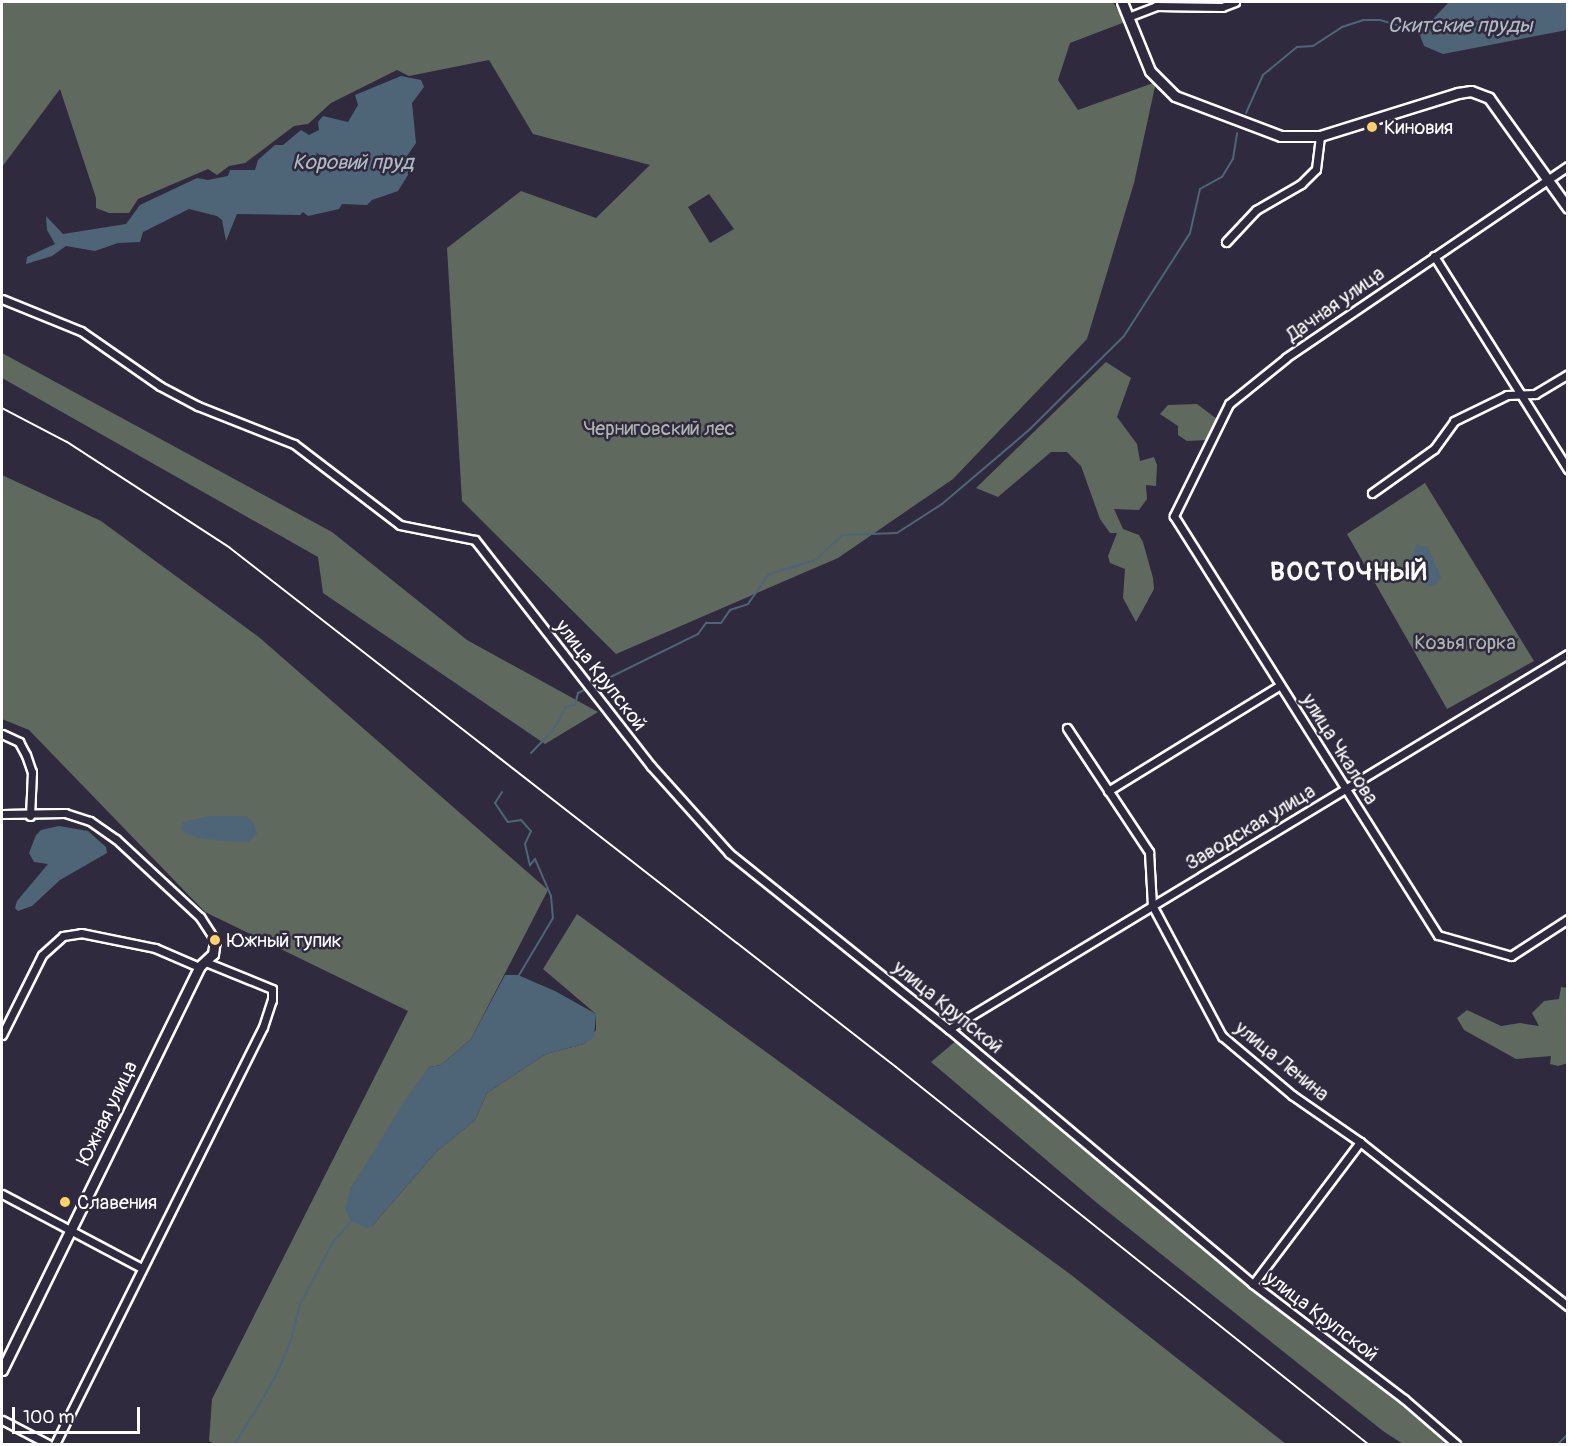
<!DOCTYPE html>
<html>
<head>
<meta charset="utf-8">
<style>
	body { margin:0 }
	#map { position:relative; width:1569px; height:1446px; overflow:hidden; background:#2f2a3d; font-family:Pangolin,sans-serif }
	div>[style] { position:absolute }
	.green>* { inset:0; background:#60695e }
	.water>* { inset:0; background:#4e6578 }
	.stream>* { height:2px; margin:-1px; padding:0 1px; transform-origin:1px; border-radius:1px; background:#4e6578 }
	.roads { filter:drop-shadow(2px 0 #fff) drop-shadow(-2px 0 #fff) drop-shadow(0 2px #fff) drop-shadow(0 -2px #fff) }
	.minor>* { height:7px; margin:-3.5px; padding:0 3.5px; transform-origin:3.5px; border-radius:3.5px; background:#2f2a3d }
	.tertiary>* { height:9px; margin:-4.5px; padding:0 4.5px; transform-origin:4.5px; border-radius:4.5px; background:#2f2a3d }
	.rail>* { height:2px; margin:-1px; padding:0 1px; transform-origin:1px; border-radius:1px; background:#fff }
	.dots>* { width:16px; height:16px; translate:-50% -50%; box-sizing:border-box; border:3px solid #2f2a3d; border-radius:50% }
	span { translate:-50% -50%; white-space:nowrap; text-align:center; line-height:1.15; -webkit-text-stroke:5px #2f2a3d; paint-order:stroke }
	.poi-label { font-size:20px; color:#fff }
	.left { translate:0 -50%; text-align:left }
	.street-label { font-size:20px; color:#fff }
	.park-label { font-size:20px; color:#b0b4ae }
	.water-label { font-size:21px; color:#afbac2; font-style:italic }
	.district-label { font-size:26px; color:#fff; font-weight:700; letter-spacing:1.5px }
	.frame { position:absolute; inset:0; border:3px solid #fff; pointer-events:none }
	.scale { position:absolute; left:12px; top:1407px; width:128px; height:27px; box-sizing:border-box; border:3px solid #fff; border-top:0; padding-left:8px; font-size:18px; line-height:21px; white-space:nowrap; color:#fff; -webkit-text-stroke:4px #2f2a3d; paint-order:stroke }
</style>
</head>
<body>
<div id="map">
	<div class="green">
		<div style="clip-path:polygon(evenodd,2px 2px,1113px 2px,1125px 22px,1070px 43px,1058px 80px,1078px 110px,1156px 82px,1134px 183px,1087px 339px,953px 479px,838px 558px,616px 654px,462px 501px,447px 248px,521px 191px,596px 218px,650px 165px,533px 134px,489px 60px,409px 76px,397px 70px,331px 103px,308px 124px,294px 126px,245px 163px,229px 166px,217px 175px,208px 169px,138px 199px,129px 213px,109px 213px,96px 208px,96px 198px,60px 89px,2px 167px,2px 2px,709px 194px,734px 229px,710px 243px,688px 207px,709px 194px)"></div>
		<div style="clip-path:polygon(2px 353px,332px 532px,467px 640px,598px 712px,545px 744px,323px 593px,318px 557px,2px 378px)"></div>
		<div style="clip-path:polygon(1106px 362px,1131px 378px,1117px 417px,1137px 444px,1140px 461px,1154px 457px,1157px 465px,1156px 486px,1146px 485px,1147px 499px,1139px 510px,1114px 509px,1123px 529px,1139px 535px,1143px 542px,1153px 578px,1154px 589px,1136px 622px,1123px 598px,1125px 569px,1110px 563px,1108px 556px,1117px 533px,1110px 533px,1100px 519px,1081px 466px,1067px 452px,1051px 452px,998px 497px,976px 488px)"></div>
		<div style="clip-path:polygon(1197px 404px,1217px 419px,1207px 440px,1187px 441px,1178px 435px,1178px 426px,1160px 414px,1168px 405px)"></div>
		<div style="clip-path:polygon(2px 475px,101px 521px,260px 638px,548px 890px,471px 1039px,441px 1065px,429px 1067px,350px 1190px,372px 1226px,437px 1151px,475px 1120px,487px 1093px,546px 1054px,584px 1044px,596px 1030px,596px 1014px,543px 969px,577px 914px,1070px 1274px,1286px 1444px,214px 1444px,209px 1441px,212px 1399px,408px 1011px,205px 912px,29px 730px,2px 719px)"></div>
		<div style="clip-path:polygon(1425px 483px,1534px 661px,1447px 709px,1347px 534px)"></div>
		<div style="clip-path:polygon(1561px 987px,1567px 988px,1568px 1063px,1558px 1066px,1550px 1064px,1551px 1056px,1516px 1059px,1464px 1030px,1457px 1018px,1467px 1010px,1501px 1026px,1520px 1023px,1539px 1026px,1532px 1013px,1544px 1001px,1559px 999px)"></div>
		<div style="clip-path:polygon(957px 1040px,1398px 1401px,1446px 1444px,1403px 1444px,1383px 1431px,1097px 1203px,931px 1062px)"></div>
	</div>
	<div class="water">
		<div style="clip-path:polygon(1449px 2px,1567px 2px,1567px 30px,1443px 54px,1424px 46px,1415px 22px,1431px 21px)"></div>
		<div style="clip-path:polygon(401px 76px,421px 80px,424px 87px,412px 103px,416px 143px,407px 156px,408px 175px,398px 191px,372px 200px,367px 205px,342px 204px,339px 209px,308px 216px,303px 212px,300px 215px,237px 214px,226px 241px,222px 220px,217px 216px,189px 209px,143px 232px,140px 242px,118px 243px,95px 251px,66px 246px,52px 256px,26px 264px,27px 257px,55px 244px,47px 230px,46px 216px,63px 234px,126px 224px,140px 205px,197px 178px,208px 180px,228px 176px,230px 170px,255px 170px,258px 160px,275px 145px,283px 145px,301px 130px,309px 135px,319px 130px,318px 122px,323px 116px,348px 122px,358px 105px,355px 95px)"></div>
		<div style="clip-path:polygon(1417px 543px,1421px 547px,1427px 545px,1441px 577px,1435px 586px,1427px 585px,1411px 558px)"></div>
		<div style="clip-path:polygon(209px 816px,246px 816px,254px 823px,257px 834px,248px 842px,234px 842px,197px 838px,181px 830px,183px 822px)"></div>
		<div style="clip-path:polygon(59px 826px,88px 831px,106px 847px,107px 853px,60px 880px,32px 906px,18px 911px,15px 908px,17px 901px,48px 864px,34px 862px,29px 853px,36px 835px,41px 830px)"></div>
		<div style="clip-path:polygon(505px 975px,518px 975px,555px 991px,596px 1014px,594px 1037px,584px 1044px,546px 1054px,487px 1093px,475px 1120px,437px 1151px,372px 1226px,367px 1228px,351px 1221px,345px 1209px,350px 1190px,404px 1101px,429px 1067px,441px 1065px,471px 1039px)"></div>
	</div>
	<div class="stream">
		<div style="left:1246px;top:113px;width:42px;rotate:-65.9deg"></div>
		<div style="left:1263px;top:75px;width:44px;rotate:-39.5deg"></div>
		<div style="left:1297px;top:47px;width:16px;rotate:-4deg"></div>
		<div style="left:1313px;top:46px;width:35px;rotate:-33deg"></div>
		<div style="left:1342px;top:27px;width:22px;rotate:-18deg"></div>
		<div style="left:1363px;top:20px;width:17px"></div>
		<div style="left:1380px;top:20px;width:42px;rotate:16.7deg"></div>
		<div style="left:531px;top:753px;width:33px;rotate:-46deg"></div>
		<div style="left:554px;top:729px;width:26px;rotate:-61deg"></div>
		<div style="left:567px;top:706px;width:8px;rotate:-7deg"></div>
		<div style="left:575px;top:705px;width:12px;rotate:-76deg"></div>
		<div style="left:578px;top:693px;width:134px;rotate:-26.2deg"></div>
		<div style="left:698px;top:634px;width:14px;rotate:-54deg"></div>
		<div style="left:706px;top:623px;width:15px"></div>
		<div style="left:721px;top:623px;width:16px;rotate:-55deg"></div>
		<div style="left:730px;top:610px;width:19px;rotate:-18deg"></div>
		<div style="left:748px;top:604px;width:37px;rotate:-55deg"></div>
		<div style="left:769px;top:574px;width:49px;rotate:-16.6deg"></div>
		<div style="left:816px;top:560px;width:36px;rotate:-44deg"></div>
		<div style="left:842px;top:535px;width:55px;rotate:-2.1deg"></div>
		<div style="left:897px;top:533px;width:54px;rotate:-32.8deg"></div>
		<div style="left:942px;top:504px;width:114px;rotate:-40.4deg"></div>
		<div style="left:1029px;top:430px;width:134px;rotate:-44.7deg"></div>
		<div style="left:1124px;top:336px;width:122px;rotate:-57.3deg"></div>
		<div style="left:1190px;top:233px;width:45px;rotate:-77.2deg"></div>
		<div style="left:1200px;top:189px;width:25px;rotate:-29deg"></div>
		<div style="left:1222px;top:177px;width:21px;rotate:-59deg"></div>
		<div style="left:1233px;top:159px;width:26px;rotate:-81deg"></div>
		<div style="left:502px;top:792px;width:13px;rotate:122deg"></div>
		<div style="left:495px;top:803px;width:23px;rotate:56deg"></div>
		<div style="left:508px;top:822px;width:13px;rotate:-9deg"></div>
		<div style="left:521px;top:820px;width:15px;rotate:48deg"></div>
		<div style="left:531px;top:831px;width:14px;rotate:115deg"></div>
		<div style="left:525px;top:844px;width:22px;rotate:77deg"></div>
		<div style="left:530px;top:865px;width:8px;rotate:-50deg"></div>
		<div style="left:535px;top:859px;width:40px;rotate:66.6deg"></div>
		<div style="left:551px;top:896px;width:22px;rotate:85deg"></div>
		<div style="left:553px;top:918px;width:69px;rotate:120.7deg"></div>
		<div style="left:235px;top:1444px;width:77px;rotate:-58.8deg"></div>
		<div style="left:275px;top:1378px;width:41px;rotate:-67.2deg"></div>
		<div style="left:291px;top:1340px;width:37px;rotate:-76deg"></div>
		<div style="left:300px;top:1304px;width:70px;rotate:-62deg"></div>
		<div style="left:333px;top:1242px;width:29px;rotate:-49deg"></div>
		<div style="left:1558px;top:1444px;width:14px;rotate:-45deg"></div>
	</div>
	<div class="roads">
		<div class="minor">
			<div style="left:1128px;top:17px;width:30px;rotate:-21deg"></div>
			<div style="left:1156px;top:6px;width:66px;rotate:0.9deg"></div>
			<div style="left:1222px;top:7px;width:14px;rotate:-21deg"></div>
			<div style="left:1568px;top:166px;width:341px;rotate:145.8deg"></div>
			<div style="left:1286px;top:358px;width:73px;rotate:141.1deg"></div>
			<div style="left:1229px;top:404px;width:125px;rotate:116.2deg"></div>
			<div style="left:1174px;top:516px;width:495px;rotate:57.8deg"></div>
			<div style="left:1438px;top:935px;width:76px;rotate:16deg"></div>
			<div style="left:1511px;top:956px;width:68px;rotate:-33deg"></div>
			<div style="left:1226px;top:242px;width:44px;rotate:-46.8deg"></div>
			<div style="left:1256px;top:210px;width:52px;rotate:-30deg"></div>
			<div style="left:1301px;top:184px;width:21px;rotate:-45deg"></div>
			<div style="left:1316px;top:169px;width:33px;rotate:-83deg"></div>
			<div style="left:1434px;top:256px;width:252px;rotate:57.9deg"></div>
			<div style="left:2px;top:299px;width:85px;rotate:22.1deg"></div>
			<div style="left:81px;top:331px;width:96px;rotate:34.8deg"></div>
			<div style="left:160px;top:386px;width:43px;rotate:27.8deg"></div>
			<div style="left:198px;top:406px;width:103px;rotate:21.6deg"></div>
			<div style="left:294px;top:444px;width:133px;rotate:37.4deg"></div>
			<div style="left:400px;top:525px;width:76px;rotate:11.3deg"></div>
			<div style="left:475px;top:540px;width:286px;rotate:52.1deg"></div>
			<div style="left:651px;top:766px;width:117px;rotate:48.1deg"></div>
			<div style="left:729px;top:853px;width:282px;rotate:38.7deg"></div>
			<div style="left:949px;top:1029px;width:397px;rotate:40deg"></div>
			<div style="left:1253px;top:1284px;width:190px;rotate:37.3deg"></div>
			<div style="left:1404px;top:1399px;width:69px;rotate:40.9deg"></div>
			<div style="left:1372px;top:493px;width:76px;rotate:-35.4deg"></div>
			<div style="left:1434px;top:449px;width:34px;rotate:-54deg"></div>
			<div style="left:1454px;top:421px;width:59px;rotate:-26.1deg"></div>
			<div style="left:1507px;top:395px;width:28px;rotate:-2deg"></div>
			<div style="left:1535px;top:394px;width:39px;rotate:-31deg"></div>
			<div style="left:1067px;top:728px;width:149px;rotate:56.5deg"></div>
			<div style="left:1149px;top:852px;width:53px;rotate:86.8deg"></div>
			<div style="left:1152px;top:905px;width:149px;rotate:61.9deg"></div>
			<div style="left:1222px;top:1036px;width:92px;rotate:40.1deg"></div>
			<div style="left:1292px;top:1095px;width:83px;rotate:34.7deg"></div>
			<div style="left:1360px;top:1142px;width:265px;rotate:38.3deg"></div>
			<div style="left:2px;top:734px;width:19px;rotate:25deg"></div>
			<div style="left:19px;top:742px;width:15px;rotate:62deg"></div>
			<div style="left:26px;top:755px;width:18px;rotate:71deg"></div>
			<div style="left:32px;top:772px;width:44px;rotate:92.6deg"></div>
			<div style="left:1108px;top:791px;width:202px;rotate:-31.6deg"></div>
			<div style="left:2px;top:814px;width:63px;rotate:-0.9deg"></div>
			<div style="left:65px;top:813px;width:26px;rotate:18deg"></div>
			<div style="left:90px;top:821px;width:32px;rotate:35deg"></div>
			<div style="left:116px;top:839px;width:115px;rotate:42.9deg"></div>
			<div style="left:200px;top:917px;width:27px;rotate:57deg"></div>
			<div style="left:949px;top:1029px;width:724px;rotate:-31.21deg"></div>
			<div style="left:2px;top:1035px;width:89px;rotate:-63.4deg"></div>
			<div style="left:42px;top:955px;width:28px;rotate:-42deg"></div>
			<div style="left:63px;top:936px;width:18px;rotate:-9deg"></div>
			<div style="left:81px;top:933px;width:76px;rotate:11.5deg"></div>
			<div style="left:155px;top:948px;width:48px;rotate:23.4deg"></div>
			<div style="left:2px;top:1194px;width:158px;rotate:27.9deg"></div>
			<div style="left:1253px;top:1284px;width:178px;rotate:-53deg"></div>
			<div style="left:2px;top:1420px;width:52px;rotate:27.6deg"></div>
			<div style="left:55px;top:1444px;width:466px;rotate:-63.5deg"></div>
			<div style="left:263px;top:1027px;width:28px;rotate:-72deg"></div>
			<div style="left:272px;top:1000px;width:11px;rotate:-90deg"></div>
			<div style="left:272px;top:989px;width:71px;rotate:-157.8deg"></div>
		</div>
		<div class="tertiary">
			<div style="left:1122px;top:2px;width:74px;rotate:67.9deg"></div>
			<div style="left:1150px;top:71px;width:35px;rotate:45deg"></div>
			<div style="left:1175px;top:96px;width:113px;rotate:20.7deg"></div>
			<div style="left:1281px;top:136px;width:39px"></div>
			<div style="left:1320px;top:136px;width:145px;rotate:-17.3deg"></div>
			<div style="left:1458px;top:93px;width:13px;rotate:-9deg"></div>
			<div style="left:1471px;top:91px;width:19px;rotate:21deg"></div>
			<div style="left:1489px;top:98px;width:135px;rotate:54.3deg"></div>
			<div style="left:2px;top:1370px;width:449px;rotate:-63.9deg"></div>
			<div style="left:199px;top:967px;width:19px;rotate:-43deg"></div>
			<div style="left:213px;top:954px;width:14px;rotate:-82deg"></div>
		</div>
	</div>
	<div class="rail">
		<div style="left:2px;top:408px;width:73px;rotate:27.6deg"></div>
		<div style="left:67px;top:442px;width:194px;rotate:33deg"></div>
		<div style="left:230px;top:548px;width:844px;rotate:37.93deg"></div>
		<div style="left:896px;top:1067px;width:604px;rotate:38.62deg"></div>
	</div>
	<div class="dots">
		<div style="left:1372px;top:127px;background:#ffd166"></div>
		<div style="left:215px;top:940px;background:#ffd166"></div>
		<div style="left:65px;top:1202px;background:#ffd166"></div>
	</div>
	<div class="poi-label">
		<span class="left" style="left:1384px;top:127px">Киновия</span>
		<span class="left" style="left:227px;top:940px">Южный тупик</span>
		<span class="left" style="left:77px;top:1202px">Славения</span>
	</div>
	<div class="street-label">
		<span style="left:1335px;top:304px;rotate:-35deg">Дачная улица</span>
		<span style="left:601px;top:675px;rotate:52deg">улица Крупской</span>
		<span style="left:1340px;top:749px;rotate:58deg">улица Чкалова</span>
		<span style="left:1250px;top:827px;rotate:-31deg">Заводская улица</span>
		<span style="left:948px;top:1007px;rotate:39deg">улица Крупской</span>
		<span style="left:1282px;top:1061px;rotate:39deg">улица Ленина</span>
		<span style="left:107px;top:1113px;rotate:-64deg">Южная улица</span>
		<span style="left:1322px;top:1316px;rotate:37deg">улица Крупской</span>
	</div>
	<div class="park-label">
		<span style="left:659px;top:428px">Черниговский лес</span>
		<span style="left:1465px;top:642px">Козья горка</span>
	</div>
	<div class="water-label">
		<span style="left:1460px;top:26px">Скитские пруды</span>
		<span style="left:353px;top:163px">Коровий пруд</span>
	</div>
	<div class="district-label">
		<span style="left:1349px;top:573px">ВОСТОЧНЫЙ</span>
	</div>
	<div class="frame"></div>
	<div class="scale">100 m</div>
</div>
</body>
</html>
